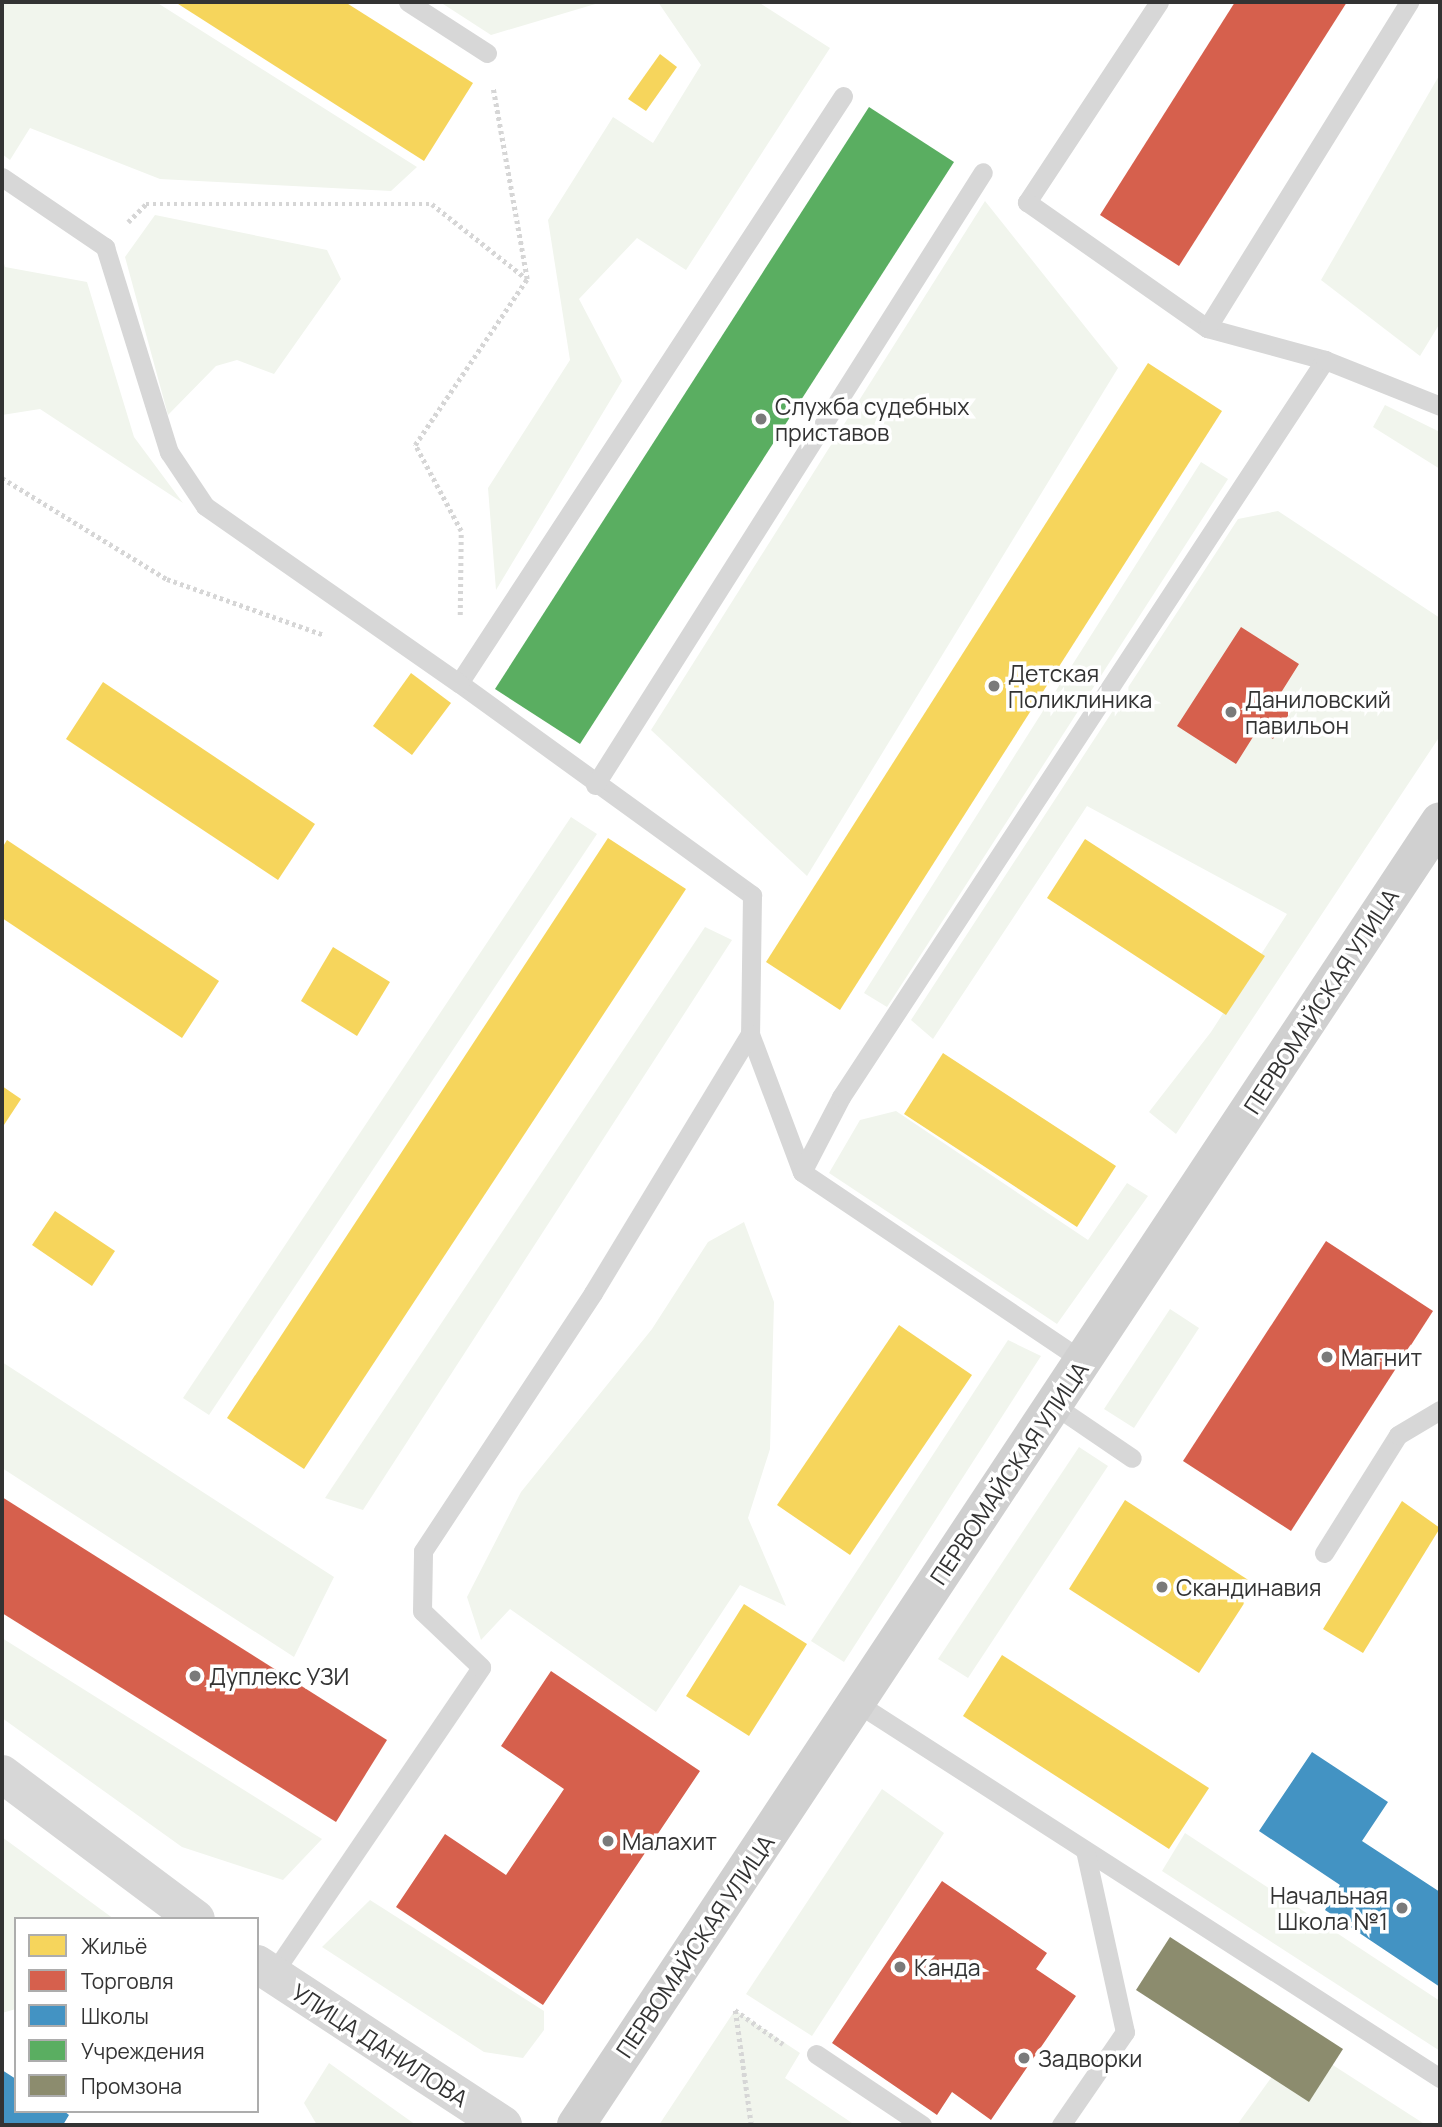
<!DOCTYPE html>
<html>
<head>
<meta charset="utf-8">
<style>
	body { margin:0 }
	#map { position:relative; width:1442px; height:2127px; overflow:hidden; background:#fff; font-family:Manrope,sans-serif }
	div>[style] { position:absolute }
	.green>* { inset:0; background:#f1f5ed }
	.homes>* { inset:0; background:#f6d55c }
	.shops>* { inset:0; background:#d6604d }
	.schools>* { inset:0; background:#4393c3 }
	.public>* { inset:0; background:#5aae61 }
	.industry>* { inset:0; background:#8c8c6e }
	.path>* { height:4.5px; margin-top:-2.25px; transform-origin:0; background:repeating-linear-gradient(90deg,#d6d6d6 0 3.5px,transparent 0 7px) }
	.lane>* { height:19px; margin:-9.5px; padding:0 9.5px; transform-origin:9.5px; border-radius:9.5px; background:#d7d7d7 }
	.street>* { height:38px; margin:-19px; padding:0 19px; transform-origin:19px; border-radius:19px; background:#d7d7d7 }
	.secondary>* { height:38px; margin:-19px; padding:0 19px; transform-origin:19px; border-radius:19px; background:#d0d0d0 }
	.dots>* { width:19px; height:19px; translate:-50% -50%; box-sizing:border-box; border:4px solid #fff; border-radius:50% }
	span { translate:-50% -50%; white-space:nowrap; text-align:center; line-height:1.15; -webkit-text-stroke:7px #fff; paint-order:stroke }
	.poi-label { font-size:23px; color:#333 }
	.left { translate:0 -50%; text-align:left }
	.right { translate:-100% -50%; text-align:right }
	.street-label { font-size:23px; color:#333 }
	.frame { position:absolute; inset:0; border:4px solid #333; pointer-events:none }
	.legend { position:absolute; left:14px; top:1917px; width:245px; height:196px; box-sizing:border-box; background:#fff; border:2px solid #adadad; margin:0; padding:9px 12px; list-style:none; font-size:21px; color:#333 }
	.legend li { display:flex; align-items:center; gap:14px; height:35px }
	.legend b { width:35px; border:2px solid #adadad }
</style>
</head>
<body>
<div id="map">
	<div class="green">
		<div style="clip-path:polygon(2px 2px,156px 2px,417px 167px,391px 191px,160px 179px,30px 128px,10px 160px,2px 154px)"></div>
		<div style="clip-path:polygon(440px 2px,602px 2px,491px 35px)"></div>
		<div style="clip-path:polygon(658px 2px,758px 2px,830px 48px,686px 270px,637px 238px,579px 299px,622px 381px,496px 590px,488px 488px,570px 360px,548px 220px,613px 117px,653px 143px,701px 65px)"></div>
		<div style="clip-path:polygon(1440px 74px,1440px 323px,1420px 356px,1321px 280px)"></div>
		<div style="clip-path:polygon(985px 201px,1118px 368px,807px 876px,651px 730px)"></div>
		<div style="clip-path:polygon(155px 215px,327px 250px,341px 279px,274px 374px,237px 360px,216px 366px,168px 415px,125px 257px)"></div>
		<div style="clip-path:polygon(2px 256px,5px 267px,87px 282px,134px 437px,183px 503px,40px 409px,2px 415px)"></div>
		<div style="clip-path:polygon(1385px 405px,1440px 432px,1440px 469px,1373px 427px)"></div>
		<div style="clip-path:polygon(1201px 462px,1228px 479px,887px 1007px,864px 993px)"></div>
		<div style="clip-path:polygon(1278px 511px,1440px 618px,1440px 736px,1176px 1134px,1149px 1112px,1211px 1032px,1287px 914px,1087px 806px,933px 1039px,911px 1020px,1238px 519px)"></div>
		<div style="clip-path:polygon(571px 817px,597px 834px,209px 1415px,183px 1398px)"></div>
		<div style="clip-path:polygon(705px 927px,732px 940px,363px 1510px,325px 1498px)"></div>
		<div style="clip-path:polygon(896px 1111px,1088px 1240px,1127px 1183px,1148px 1196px,1057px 1324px,829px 1173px,860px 1120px)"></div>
		<div style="clip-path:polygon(744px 1222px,774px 1302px,770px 1449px,748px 1518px,786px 1606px,740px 1585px,656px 1712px,510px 1609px,481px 1640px,467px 1597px,521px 1492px,652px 1329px,708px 1242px)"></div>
		<div style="clip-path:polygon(1170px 1309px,1199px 1328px,1134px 1428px,1104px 1409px)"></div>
		<div style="clip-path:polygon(1008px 1340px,1041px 1356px,844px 1662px,811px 1641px)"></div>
		<div style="clip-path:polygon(2px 1362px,334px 1577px,294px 1657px,2px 1468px)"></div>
		<div style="clip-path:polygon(1079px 1447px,1108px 1466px,968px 1678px,938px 1659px)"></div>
		<div style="clip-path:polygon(2px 1638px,322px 1839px,283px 1880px,182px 1847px,2px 1718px)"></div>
		<div style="clip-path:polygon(882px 1789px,944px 1833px,812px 2036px,746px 1994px)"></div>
		<div style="clip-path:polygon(1185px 1833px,1440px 2001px,1440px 2051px,1162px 1871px)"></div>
		<div style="clip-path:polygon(2px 1837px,114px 1919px,16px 1919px,16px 2009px,2px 2013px)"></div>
		<div style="clip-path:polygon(370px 1900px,544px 2011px,544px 2030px,523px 2058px,484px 2052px,322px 1947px)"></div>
		<div style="clip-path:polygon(735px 2010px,800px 2053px,785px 2078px,855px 2125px,659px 2125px)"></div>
		<div style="clip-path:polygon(1297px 2042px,1426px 2125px,1237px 2125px)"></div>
		<div style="clip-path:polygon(329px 2063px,416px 2125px,317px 2125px,304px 2103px)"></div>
	</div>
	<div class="homes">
		<div style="clip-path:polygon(175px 2px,345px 2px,473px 83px,424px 161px)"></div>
		<div style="clip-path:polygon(660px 54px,677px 67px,646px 111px,628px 99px)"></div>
		<div style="clip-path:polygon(1148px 363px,1222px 411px,840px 1010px,766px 962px)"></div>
		<div style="clip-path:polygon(411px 673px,451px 703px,412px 755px,373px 726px)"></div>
		<div style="clip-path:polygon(103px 682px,315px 824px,278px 880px,66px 739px)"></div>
		<div style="clip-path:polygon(608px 838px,686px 889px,304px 1469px,227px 1418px)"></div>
		<div style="clip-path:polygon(1085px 839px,1265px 956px,1226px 1015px,1047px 898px)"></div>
		<div style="clip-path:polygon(7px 840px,219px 981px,182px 1038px,2px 918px,2px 848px)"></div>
		<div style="clip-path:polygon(333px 947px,390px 982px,357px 1036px,301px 1001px)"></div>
		<div style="clip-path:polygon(943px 1053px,1116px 1166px,1077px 1227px,904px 1114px)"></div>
		<div style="clip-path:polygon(2px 1086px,21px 1099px,2px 1128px)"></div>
		<div style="clip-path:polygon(55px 1211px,115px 1251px,92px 1286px,32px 1245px)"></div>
		<div style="clip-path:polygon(899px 1325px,972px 1375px,850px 1555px,777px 1505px)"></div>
		<div style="clip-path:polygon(1125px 1500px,1256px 1585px,1199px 1673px,1069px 1589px)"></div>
		<div style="clip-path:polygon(1402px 1501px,1440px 1528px,1363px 1653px,1323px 1629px)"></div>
		<div style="clip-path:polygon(744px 1604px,807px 1644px,749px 1736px,686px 1696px)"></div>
		<div style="clip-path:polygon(1002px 1655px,1209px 1788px,1169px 1849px,963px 1716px)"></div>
	</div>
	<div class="shops">
		<div style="clip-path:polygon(1235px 2px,1347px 2px,1179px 266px,1100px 215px)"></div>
		<div style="clip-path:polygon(1241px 627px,1299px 664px,1277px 699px,1293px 708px,1273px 739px,1258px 729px,1236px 764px,1177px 726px)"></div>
		<div style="clip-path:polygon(1326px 1241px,1433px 1311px,1291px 1531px,1183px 1461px)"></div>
		<div style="clip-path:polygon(2px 1497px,387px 1740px,336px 1822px,2px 1613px)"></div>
		<div style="clip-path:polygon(551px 1671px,700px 1771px,543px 2005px,396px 1907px,445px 1834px,506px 1875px,564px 1789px,501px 1746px)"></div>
		<div style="clip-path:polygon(942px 1881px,1047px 1953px,1036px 1969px,1076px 1996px,991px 2120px,952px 2092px,937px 2115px,832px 2043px)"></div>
	</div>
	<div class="schools">
		<div style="clip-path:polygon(1312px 1752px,1388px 1802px,1362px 1841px,1440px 1892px,1440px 1987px,1325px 1910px,1340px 1885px,1259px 1831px)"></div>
		<div style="clip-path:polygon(2px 2070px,16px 2079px,16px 2111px,64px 2111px,69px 2115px,63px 2125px,2px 2125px)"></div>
	</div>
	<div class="public">
		<div style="clip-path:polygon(869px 107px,954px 162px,580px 744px,495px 689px)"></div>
	</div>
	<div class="industry">
		<div style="clip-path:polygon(1170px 1937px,1343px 2049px,1309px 2102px,1136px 1990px)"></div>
	</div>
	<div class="path">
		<div style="left:128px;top:222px;width:25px;rotate:-45deg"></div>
		<div style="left:146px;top:204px;width:286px"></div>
		<div style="left:432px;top:204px;width:121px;rotate:38.3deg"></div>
		<div style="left:2px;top:478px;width:193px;rotate:31.5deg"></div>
		<div style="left:167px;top:579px;width:167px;rotate:19.6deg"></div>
		<div style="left:460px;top:615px;width:84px;rotate:-89.3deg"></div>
		<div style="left:461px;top:531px;width:98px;rotate:-118.1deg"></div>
		<div style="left:415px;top:445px;width:200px;rotate:-56deg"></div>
		<div style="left:527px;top:279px;width:194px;rotate:-100.1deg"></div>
		<div style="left:751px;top:2125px;width:116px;rotate:-97.9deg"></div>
		<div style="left:735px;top:2010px;width:59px;rotate:35.3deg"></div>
	</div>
	<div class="lane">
		<div style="left:408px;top:2px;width:94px;rotate:32.8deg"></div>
		<div style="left:1159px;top:2px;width:240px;rotate:123.4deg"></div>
		<div style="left:1027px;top:202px;width:220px;rotate:35deg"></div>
		<div style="left:843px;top:96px;width:701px;rotate:123.19deg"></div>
		<div style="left:459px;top:683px;width:362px;rotate:35.9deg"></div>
		<div style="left:752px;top:895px;width:139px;rotate:90.8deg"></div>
		<div style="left:750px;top:1034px;width:147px;rotate:69.4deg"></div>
		<div style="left:802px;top:1172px;width:339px;rotate:33.9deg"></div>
		<div style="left:2px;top:177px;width:125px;rotate:34.2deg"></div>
		<div style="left:105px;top:247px;width:215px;rotate:72.7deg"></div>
		<div style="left:169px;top:452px;width:65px;rotate:56.3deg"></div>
		<div style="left:205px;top:506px;width:310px;rotate:34.9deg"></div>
		<div style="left:1325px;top:360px;width:122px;rotate:-164.8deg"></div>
		<div style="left:1207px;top:328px;width:384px;rotate:-58.2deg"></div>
		<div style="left:595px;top:785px;width:725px;rotate:-57.67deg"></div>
		<div style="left:802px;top:1172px;width:85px;rotate:-62.5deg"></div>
		<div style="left:841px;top:1097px;width:882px;rotate:-56.71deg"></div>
		<div style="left:1325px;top:360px;width:124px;rotate:21.8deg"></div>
		<div style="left:1054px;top:1405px;width:94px;rotate:34.2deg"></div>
		<div style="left:1324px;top:1553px;width:139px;rotate:-57.9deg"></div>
		<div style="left:1398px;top:1435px;width:49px;rotate:-30.8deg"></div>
		<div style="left:857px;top:1703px;width:693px;rotate:32.75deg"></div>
		<div style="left:272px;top:1975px;width:372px;rotate:-55.8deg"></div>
		<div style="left:481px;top:1667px;width:81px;rotate:-136.5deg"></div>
		<div style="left:422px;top:1611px;width:60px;rotate:-89deg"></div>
		<div style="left:423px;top:1551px;width:309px;rotate:-56.6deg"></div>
		<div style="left:593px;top:1293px;width:303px;rotate:-58.8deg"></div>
		<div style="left:816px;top:2054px;width:128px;rotate:33.8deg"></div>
		<div style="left:1061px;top:2125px;width:113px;rotate:-55.5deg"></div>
		<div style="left:1125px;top:2032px;width:186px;rotate:-102.4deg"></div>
	</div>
	<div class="street">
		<div style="left:2px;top:1774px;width:242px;rotate:36.8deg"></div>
		<div style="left:257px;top:1964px;width:294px;rotate:33.2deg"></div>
	</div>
	<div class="secondary">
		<div style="left:576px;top:2125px;width:1564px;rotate:-56.47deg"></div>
	</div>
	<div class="dots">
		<div style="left:761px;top:419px;background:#7a7a7a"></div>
		<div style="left:994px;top:686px;background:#7a7a7a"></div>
		<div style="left:1231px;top:712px;background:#7a7a7a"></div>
		<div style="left:1327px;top:1357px;background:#7a7a7a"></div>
		<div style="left:1162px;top:1587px;background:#7a7a7a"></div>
		<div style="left:195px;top:1676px;background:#7a7a7a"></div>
		<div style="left:608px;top:1841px;background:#7a7a7a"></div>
		<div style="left:1402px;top:1908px;background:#7a7a7a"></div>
		<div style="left:900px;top:1967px;background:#7a7a7a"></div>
		<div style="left:1024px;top:2058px;background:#7a7a7a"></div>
	</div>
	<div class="poi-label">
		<span class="left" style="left:775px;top:419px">Служба судебных<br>приставов</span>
		<span class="left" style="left:1008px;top:686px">Детская<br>Поликлиника</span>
		<span class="left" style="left:1245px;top:712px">Даниловский<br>павильон</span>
		<span class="left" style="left:1341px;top:1357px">Магнит</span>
		<span class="left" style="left:1176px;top:1587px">Скандинавия</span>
		<span class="left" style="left:209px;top:1676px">Дуплекс УЗИ</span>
		<span class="left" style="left:622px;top:1841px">Малахит</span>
		<span class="right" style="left:1388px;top:1908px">Начальная<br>Школа №1</span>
		<span class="left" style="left:914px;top:1967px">Канда</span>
		<span class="left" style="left:1038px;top:2058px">Задворки</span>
	</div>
	<div class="street-label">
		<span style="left:1321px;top:1001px;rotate:-57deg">ПЕРВОМАЙСКАЯ УЛИЦА</span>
		<span style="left:1009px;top:1473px;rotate:-56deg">ПЕРВОМАЙСКАЯ УЛИЦА</span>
		<span style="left:695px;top:1946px;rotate:-56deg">ПЕРВОМАЙСКАЯ УЛИЦА</span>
		<span style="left:380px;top:2045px;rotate:33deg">УЛИЦА ДАНИЛОВА</span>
	</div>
	<div class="frame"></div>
	<ul class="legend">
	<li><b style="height:19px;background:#f6d55c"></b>Жильё</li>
	<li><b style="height:19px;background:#d6604d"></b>Торговля</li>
	<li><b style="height:19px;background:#4393c3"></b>Школы</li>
	<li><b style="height:19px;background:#5aae61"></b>Учреждения</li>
	<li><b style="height:19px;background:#8c8c6e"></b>Промзона</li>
	</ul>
</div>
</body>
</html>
